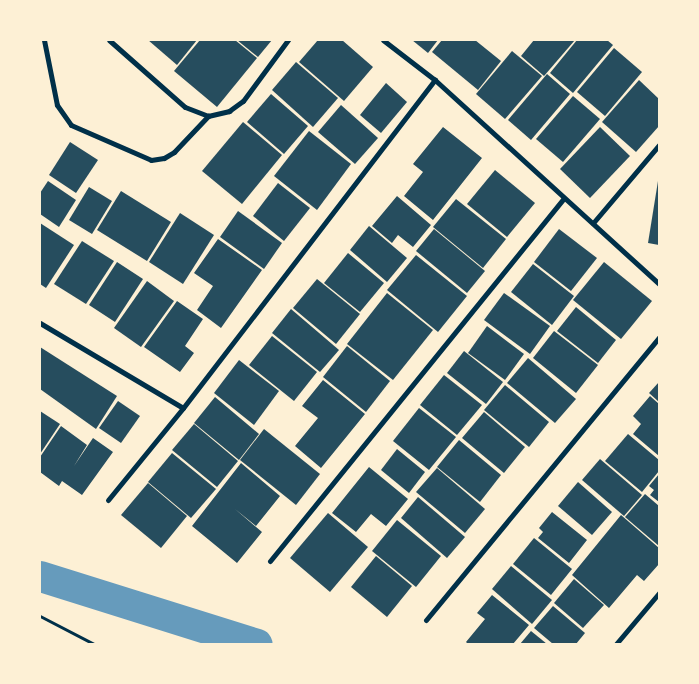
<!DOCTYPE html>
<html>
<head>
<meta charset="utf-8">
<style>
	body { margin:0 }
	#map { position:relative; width:699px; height:684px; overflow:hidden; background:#fdf0d5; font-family:"Work Sans",sans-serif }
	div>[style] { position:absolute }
	.canal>* { height:31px; margin:-15.5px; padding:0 15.5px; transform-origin:15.5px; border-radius:15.5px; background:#669bbc }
	.building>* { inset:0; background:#264d5e }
	.path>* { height:3px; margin:-1.5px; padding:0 1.5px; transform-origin:1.5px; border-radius:1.5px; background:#003049 }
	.minor>* { height:5px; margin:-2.5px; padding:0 2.5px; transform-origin:2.5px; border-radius:2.5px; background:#003049 }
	span { translate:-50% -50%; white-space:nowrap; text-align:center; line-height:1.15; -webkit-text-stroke:4.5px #fdf0d5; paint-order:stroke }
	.frame { position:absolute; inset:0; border:41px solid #fdf0d5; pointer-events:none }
</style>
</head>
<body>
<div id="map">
	<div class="canal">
		<div style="left:40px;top:576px;width:227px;rotate:17.4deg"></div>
	</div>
	<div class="building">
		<div style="clip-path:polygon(148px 40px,197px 40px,177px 65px)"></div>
		<div style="clip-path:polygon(200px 40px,235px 40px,257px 58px,217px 107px,174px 71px)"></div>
		<div style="clip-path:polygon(237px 40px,272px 40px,258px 57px)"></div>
		<div style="clip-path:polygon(318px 40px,342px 40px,373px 67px,344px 101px,299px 62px)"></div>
		<div style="clip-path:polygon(412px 40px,438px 40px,428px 53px)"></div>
		<div style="clip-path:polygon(442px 40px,475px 40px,501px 61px,478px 90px,432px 52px)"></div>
		<div style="clip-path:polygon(534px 40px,575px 40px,544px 76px,521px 56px)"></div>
		<div style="clip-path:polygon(577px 40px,607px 40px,613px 45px,573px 93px,550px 73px)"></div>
		<div style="clip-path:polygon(614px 48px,642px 72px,605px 116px,577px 92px)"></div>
		<div style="clip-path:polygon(512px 51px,542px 76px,505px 119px,476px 94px)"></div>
		<div style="clip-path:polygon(296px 62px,338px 98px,313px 127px,272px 90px)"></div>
		<div style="clip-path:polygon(547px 74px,570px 94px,531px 140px,508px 120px)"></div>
		<div style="clip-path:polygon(639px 80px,659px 99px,659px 126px,636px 152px,602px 122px)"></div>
		<div style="clip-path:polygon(386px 83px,407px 102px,381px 133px,360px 115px)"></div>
		<div style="clip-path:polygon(271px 94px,308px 126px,284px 154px,247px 122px)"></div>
		<div style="clip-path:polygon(573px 96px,600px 119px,563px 162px,536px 139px)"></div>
		<div style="clip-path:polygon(341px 105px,378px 138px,355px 164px,318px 132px)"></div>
		<div style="clip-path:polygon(243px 122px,282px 155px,242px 204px,202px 171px)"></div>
		<div style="clip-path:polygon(443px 127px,482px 158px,433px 220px,404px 196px,423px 172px,413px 164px)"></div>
		<div style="clip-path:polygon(600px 127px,630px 156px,590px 198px,560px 169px)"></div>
		<div style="clip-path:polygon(309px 131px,351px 164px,317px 210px,274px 176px)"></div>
		<div style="clip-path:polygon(70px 142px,98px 160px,76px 193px,49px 175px)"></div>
		<div style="clip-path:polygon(495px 170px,535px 203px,507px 237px,467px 204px)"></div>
		<div style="clip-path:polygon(48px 181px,76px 200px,59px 227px,40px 214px,40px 193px)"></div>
		<div style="clip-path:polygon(658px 181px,659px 181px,659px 245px,648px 243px)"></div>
		<div style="clip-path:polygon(278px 183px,310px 208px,284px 241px,253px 216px)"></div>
		<div style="clip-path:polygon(89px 187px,112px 201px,92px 234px,69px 220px)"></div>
		<div style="clip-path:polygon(121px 191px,171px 222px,147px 261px,97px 230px)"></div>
		<div style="clip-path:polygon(397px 196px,431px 225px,413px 247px,398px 235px,392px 243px,372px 226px)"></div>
		<div style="clip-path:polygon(456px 199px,506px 239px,483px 268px,433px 227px)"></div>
		<div style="clip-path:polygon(238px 211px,282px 243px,264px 269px,220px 237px)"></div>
		<div style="clip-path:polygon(180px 213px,214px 235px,183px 284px,149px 262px)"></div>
		<div style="clip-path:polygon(40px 223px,74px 245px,46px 288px,40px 284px)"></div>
		<div style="clip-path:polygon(369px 226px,407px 258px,387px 282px,350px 250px)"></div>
		<div style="clip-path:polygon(434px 229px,485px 271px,467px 293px,416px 251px)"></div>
		<div style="clip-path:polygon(559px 229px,597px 258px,571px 291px,534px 262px)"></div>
		<div style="clip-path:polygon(218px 239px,262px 270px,221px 328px,197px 310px,213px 286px,194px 273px)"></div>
		<div style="clip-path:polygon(82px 241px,114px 261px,86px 304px,54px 284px)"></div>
		<div style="clip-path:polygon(348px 253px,384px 283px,360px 312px,324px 283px)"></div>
		<div style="clip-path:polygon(416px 255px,467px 296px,438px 332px,387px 290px)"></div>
		<div style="clip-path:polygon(117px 262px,143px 279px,115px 322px,89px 305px)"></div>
		<div style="clip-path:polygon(604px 262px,652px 301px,621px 339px,573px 300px)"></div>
		<div style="clip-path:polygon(533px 264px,574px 296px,552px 325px,511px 292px)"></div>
		<div style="clip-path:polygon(317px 279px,360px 314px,336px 344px,293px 308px)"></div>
		<div style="clip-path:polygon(147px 281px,174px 301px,141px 347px,114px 328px)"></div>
		<div style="clip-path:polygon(387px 293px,433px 330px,393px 380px,347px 344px)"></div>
		<div style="clip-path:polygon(504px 293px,550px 326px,530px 354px,484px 320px)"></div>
		<div style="clip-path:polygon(177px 301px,203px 319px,185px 346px,194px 353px,180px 372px,144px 347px)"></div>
		<div style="clip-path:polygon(576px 307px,616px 340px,598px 363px,557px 331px)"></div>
		<div style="clip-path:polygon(291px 309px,339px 350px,320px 372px,272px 333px)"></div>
		<div style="clip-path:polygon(487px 326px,524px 354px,505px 380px,468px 353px)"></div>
		<div style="clip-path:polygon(554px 331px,598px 365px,576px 393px,533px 358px)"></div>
		<div style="clip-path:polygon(272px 336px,317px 372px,294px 401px,249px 365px)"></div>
		<div style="clip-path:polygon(347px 346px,390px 381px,366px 412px,323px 377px)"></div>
		<div style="clip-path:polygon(40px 347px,117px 396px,96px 429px,40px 389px)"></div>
		<div style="clip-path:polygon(464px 351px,503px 382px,486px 404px,447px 373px)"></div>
		<div style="clip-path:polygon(528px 358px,576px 399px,555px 423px,507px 383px)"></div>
		<div style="clip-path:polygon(239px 360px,279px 391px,254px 425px,214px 393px)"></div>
		<div style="clip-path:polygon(444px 375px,482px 405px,457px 435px,420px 405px)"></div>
		<div style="clip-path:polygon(323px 380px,365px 414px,321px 468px,295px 446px,318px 418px,302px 406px)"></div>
		<div style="clip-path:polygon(659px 382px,659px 402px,649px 393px)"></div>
		<div style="clip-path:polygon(505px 385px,549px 422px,529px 447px,484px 410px)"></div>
		<div style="clip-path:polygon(650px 396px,659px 404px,659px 456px,633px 434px,641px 424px,633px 416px)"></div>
		<div style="clip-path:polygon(215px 397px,259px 434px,239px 460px,194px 423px)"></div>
		<div style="clip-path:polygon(118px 401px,140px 416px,121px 443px,99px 428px)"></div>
		<div style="clip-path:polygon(419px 408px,456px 437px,429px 470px,393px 441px)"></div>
		<div style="clip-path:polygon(40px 411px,60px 424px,40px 454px)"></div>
		<div style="clip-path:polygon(484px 412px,525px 447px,504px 473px,462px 438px)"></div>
		<div style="clip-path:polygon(194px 424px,238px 461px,217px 487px,172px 450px)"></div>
		<div style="clip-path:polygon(61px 426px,87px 445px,74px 466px,93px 438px,113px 452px,82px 495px,62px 481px,59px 486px,40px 472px,40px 457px)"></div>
		<div style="clip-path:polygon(264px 429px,320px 474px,296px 505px,240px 460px)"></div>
		<div style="clip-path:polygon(628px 434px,659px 460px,659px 471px,642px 492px,605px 461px)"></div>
		<div style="clip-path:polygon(459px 440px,501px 475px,480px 502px,437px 467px)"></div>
		<div style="clip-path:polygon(397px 449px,425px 472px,409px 493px,381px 470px)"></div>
		<div style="clip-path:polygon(172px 453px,216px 489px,191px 518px,148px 482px)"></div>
		<div style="clip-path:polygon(600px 459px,642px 495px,624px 516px,582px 480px)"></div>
		<div style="clip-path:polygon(241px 463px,280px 496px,256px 526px,235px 509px,262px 532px,237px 563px,192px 526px)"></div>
		<div style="clip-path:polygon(369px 467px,408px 499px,386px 526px,371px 514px,356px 532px,332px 513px)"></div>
		<div style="clip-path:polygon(437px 468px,485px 509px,465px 533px,416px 492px)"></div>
		<div style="clip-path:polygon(659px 474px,659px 502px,650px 495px,654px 490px,649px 486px)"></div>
		<div style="clip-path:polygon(578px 482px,612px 512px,592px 535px,558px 506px)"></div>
		<div style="clip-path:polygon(148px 483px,187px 516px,161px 548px,121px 515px)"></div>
		<div style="clip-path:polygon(645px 494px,659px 506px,659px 546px,625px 517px)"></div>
		<div style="clip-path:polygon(418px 497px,465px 537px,447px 558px,401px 518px)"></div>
		<div style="clip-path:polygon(552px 512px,587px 540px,569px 563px,538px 538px,543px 532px,539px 528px)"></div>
		<div style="clip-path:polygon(328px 513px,368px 547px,330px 592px,290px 558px)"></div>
		<div style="clip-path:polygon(621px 515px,659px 548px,659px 564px,644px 581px,637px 575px,609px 608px,572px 575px)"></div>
		<div style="clip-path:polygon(397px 520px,441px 556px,416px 587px,372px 551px)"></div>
		<div style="clip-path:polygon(534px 538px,572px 569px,551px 595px,513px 564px)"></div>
		<div style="clip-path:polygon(376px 556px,412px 586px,387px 617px,351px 587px)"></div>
		<div style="clip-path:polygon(511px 566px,552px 600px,532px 624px,492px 589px)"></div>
		<div style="clip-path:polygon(574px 579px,604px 605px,583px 628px,554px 603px)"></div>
		<div style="clip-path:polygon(492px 595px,529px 625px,513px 644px,468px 644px,466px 642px,485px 619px,477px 613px)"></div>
		<div style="clip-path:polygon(553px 606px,585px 633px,576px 644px,553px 644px,534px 628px)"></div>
		<div style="clip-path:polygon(531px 631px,547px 644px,520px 644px)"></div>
	</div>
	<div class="path">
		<div style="left:40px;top:616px;width:61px;rotate:27.4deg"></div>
	</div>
	<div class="minor">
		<div style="left:44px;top:40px;width:66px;rotate:78.7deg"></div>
		<div style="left:57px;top:105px;width:24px;rotate:55deg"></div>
		<div style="left:71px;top:125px;width:87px;rotate:23.6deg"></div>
		<div style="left:151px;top:160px;width:13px;rotate:-9deg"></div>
		<div style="left:164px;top:158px;width:12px;rotate:-31deg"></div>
		<div style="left:174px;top:152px;width:50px;rotate:-46.6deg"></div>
		<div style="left:109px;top:40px;width:101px;rotate:41.4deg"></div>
		<div style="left:185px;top:107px;width:25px;rotate:21deg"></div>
		<div style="left:208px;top:116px;width:22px;rotate:-13deg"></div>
		<div style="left:229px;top:111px;width:17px;rotate:-36deg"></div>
		<div style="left:243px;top:101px;width:76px;rotate:-53.6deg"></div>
		<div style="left:383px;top:40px;width:66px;rotate:37.6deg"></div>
		<div style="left:435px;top:80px;width:303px;rotate:42.3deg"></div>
		<div style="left:593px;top:223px;width:102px;rotate:-49.8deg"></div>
		<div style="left:40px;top:323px;width:166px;rotate:30.7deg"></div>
		<div style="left:108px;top:500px;width:119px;rotate:-50.8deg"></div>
		<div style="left:183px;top:408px;width:414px;rotate:-52.5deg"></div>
		<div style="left:270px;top:561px;width:467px;rotate:-51deg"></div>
		<div style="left:426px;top:620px;width:367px;rotate:-50.5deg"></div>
		<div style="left:616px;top:644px;width:67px;rotate:-49.9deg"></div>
	</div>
	<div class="frame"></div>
</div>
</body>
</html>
